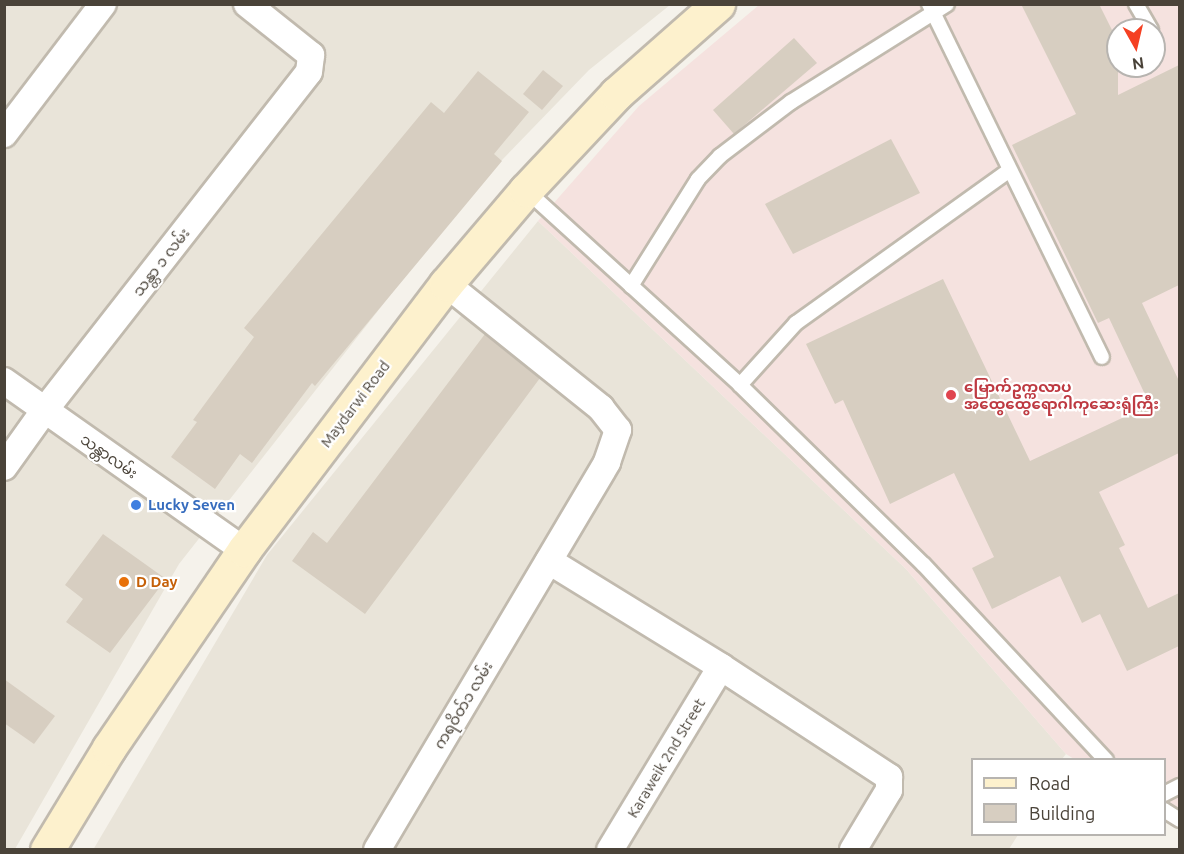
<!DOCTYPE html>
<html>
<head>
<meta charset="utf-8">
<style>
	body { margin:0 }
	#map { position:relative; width:1184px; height:854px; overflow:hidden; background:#f5f2eb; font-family:Ubuntu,"Noto Sans Myanmar",sans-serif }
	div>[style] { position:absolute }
	.residential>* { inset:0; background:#e9e4d9 }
	.medical>* { inset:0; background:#f5e2df }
	.building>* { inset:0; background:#d7cec1 }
	.roads { filter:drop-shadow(2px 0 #c1baae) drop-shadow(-2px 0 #c1baae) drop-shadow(0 2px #c1baae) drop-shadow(0 -2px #c1baae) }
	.lane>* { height:14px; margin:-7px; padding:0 7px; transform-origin:7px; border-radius:7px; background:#fff }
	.street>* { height:26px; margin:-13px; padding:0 13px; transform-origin:13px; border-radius:13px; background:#fff }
	.secondary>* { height:33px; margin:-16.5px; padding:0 16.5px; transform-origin:16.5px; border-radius:16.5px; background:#fdf1cd }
	.dots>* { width:16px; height:16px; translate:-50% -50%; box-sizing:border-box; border:3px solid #fff; border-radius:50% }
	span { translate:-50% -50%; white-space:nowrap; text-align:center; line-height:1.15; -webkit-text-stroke:4.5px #fff; paint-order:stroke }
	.street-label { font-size:15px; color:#4a4339 }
	.health-label { font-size:15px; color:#be3a42; font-weight:700 }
	.left { translate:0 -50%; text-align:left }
	.shop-label { font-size:15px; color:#366cbe; font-weight:700 }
	.food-label { font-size:15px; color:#c56008; font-weight:700 }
	.frame { position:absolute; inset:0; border:6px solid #4a4339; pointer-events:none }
	.legend { position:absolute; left:971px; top:758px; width:195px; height:78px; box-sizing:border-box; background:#fff; border:2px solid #b7b4b0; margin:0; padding:8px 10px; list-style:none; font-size:18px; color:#4a4339 }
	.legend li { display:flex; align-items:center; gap:12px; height:30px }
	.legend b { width:30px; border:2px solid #b7b4b0 }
	.north { position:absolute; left:1106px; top:18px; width:60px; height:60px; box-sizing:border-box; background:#fff; border:2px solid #b7b4b0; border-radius:50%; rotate:172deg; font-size:16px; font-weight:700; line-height:24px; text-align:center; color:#4a4339 }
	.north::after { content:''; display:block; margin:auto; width:21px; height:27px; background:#f54022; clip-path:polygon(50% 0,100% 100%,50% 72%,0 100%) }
</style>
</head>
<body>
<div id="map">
	<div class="residential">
		<div style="clip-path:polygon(5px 5px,670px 5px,589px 70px,473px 190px,179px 564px,15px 849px,5px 850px)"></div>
		<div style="clip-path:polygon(538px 221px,906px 569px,1066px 754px,1062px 759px,972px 760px,972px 834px,1018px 835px,1009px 849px,93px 850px,267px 555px)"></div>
	</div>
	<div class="medical">
		<div style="clip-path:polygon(evenodd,759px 5px,1179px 5px,1179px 828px,1165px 818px,1164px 760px,1074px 759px,1066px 754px,906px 569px,538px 221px,639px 106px,759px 5px,1118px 30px,1154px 30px,1154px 66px,1118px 66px,1118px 30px)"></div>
	</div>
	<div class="building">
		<div style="clip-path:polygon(1021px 4px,1099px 4px,1118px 42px,1118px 95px,1179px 65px,1179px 285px,1142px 303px,1179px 381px,1179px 453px,1099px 492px,1125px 545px,1119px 548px,1148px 608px,1179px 593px,1179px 646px,1127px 671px,1100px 614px,1082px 623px,1060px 576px,992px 609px,972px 568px,994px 557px,954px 473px,890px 504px,843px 400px,835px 404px,806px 344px,943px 279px,1030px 461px,1150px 405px,1109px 318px,1098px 323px,1012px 145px,1076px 114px)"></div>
		<div style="clip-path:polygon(794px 38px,817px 63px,734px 134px,713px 110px)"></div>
		<div style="clip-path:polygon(543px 70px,563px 86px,542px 110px,523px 94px)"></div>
		<div style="clip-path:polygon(478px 71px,529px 112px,494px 154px,502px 161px,315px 386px,312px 383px,252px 463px,240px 454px,215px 489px,171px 457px,197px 422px,193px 420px,254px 337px,244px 328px,431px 102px,444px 113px)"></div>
		<div style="clip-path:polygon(891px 139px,920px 193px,793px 254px,765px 204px)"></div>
		<div style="clip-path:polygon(485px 334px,540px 378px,365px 614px,292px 561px,313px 532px,327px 543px)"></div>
		<div style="clip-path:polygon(103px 534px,166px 579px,110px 653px,66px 622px,83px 599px,65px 585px)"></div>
		<div style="clip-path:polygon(4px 679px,55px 716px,34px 744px,4px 723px)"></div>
	</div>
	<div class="roads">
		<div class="lane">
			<div style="left:929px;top:4px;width:393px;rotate:63.9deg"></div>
			<div style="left:1136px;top:4px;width:30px;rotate:60deg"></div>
			<div style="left:526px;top:190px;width:290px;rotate:42.3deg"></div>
			<div style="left:740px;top:385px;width:257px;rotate:44.4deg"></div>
			<div style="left:924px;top:565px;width:267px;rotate:47deg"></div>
			<div style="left:631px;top:286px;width:126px;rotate:-57.9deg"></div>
			<div style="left:698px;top:179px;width:32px;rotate:-46deg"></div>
			<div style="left:720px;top:156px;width:89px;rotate:-37.3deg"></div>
			<div style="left:791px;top:102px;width:184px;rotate:-32.1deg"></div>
			<div style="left:740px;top:385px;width:84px;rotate:-47.9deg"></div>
			<div style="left:796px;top:323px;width:261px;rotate:-35.6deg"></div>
			<div style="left:1164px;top:794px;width:18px;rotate:-27deg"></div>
			<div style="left:1164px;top:810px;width:19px;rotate:32deg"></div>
		</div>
		<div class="street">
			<div style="left:4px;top:134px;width:163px;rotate:-52.7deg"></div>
			<div style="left:4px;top:381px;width:294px;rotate:35.2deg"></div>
			<div style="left:4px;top:467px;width:69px;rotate:-54.5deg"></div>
			<div style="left:44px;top:411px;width:430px;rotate:-52deg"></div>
			<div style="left:309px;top:72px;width:17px;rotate:-83deg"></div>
			<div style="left:311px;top:55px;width:82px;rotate:-141.4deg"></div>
			<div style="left:549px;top:561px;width:202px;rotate:31.6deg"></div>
			<div style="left:721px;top:667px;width:201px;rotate:33.2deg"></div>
			<div style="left:889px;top:777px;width:13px;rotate:90deg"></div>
			<div style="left:889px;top:790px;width:70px;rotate:121deg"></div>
			<div style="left:377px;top:850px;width:451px;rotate:-59.3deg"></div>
			<div style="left:607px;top:462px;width:34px;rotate:-71deg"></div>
			<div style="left:618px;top:430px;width:28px;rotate:-128deg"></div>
			<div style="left:601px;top:408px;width:198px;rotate:-141.3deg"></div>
			<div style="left:610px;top:850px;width:214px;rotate:-58.8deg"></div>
		</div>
		<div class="secondary">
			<div style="left:47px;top:850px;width:119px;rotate:-58.7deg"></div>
			<div style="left:109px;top:748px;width:240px;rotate:-55.7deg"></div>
			<div style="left:244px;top:550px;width:334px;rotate:-52.8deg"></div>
			<div style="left:446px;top:284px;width:123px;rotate:-49.6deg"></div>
			<div style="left:526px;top:190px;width:132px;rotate:-46.8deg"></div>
			<div style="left:616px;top:94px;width:136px;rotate:-41.4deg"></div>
		</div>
	</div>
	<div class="dots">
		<div style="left:951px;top:395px;background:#e0444e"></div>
		<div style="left:136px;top:505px;background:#3f7fe0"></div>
		<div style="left:124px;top:582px;background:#e8710a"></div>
	</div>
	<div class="street-label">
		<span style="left:161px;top:262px;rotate:-52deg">သန္တာ ၁ လမ်း</span>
		<span style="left:355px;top:404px;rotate:-53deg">Maydarwi Road</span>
		<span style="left:109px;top:456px;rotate:35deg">သန္တာလမ်း</span>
		<span style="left:463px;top:705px;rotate:-59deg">ကရဝိတ်၁ လမ်း</span>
		<span style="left:666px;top:758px;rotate:-59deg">Karaweik 2nd Street</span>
	</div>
	<div class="health-label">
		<span class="left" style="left:964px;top:395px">မြောက်ဥက္ကလာပ<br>အထွေထွေရောဂါကုဆေးရုံကြီး</span>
	</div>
	<div class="shop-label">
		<span class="left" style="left:148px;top:505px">Lucky Seven</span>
	</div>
	<div class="food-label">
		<span class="left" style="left:136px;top:582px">D Day</span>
	</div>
	<div class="frame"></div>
	<ul class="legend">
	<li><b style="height:8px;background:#fdf1cd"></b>Road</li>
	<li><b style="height:16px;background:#d7cec1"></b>Building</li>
	</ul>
	<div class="north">N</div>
</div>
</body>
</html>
